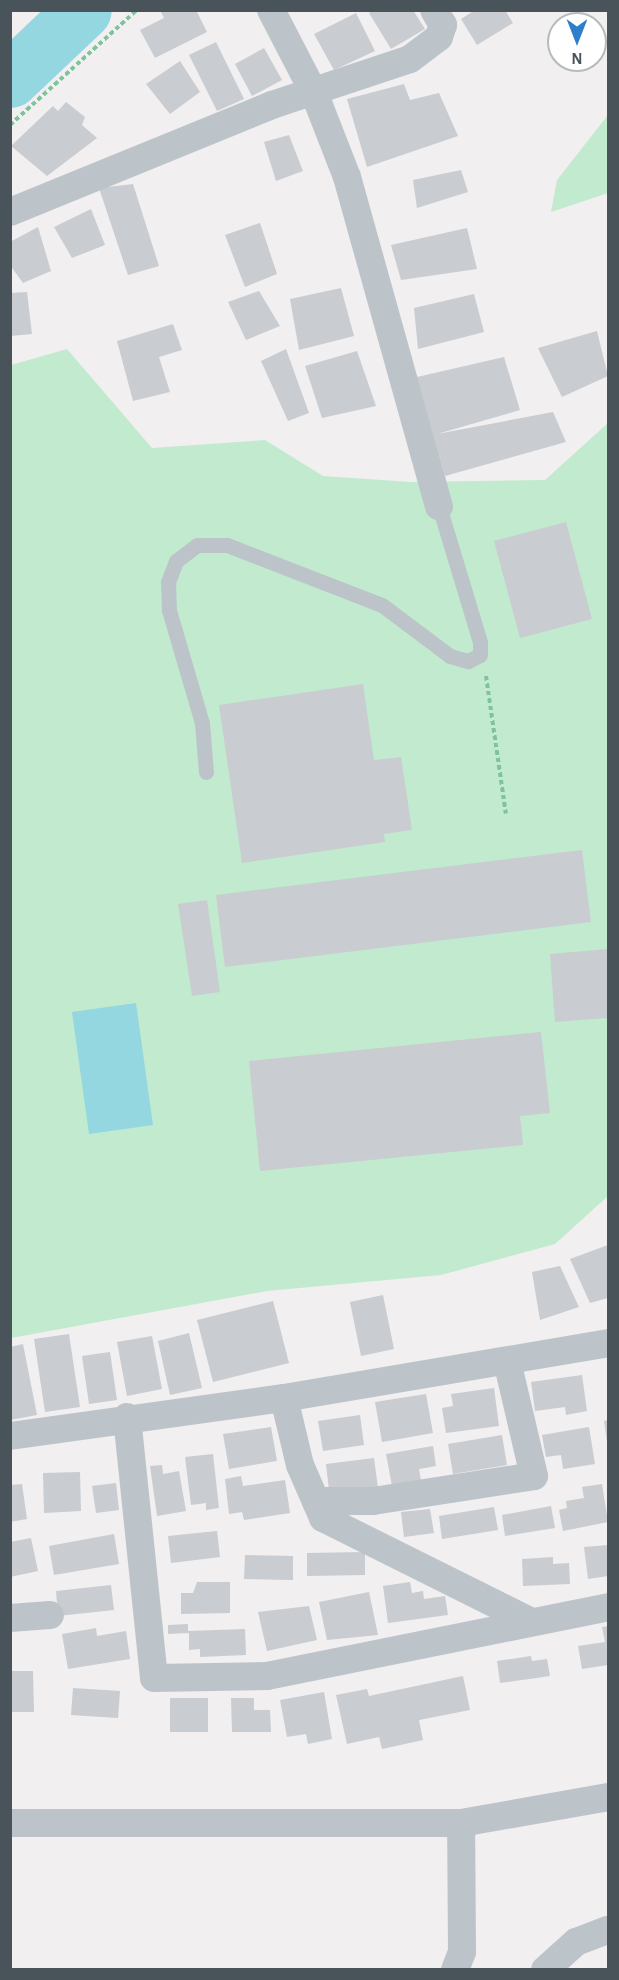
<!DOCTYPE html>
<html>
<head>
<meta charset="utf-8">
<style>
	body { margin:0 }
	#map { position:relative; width:619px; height:1980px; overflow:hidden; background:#f1efef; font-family:"Alegreya Sans",sans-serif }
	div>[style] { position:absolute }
	.green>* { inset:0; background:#c2eace }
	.water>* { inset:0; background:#94d7e1 }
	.river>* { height:57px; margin:-28.5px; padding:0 28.5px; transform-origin:28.5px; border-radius:28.5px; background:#94d7e1 }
	.building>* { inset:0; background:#c9ccd1 }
	.path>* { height:4px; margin-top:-2px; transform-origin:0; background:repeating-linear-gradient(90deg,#7ec39c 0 4.5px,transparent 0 7.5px) }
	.lane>* { height:15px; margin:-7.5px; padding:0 7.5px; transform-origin:7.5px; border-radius:7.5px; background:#bcc4ca }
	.street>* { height:28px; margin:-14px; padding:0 14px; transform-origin:14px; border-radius:14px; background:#bcc4ca }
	span { translate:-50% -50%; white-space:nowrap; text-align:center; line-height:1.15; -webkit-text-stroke:4.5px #fff; paint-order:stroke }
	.frame { position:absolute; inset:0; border:12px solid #49535a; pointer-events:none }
	.north { position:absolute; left:547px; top:12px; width:60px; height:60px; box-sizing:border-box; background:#fff; border:2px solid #b6babd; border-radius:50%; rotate:180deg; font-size:16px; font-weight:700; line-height:24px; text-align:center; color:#49535a }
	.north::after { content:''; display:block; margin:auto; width:21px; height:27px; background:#2e7fcb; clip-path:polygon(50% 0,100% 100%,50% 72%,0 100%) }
</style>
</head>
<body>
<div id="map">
	<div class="green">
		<div style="clip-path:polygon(608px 115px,608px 193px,551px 212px,557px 180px)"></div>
		<div style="clip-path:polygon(67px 349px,152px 448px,265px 440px,323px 476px,411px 482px,545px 480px,608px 423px,608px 1196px,555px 1244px,441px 1275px,267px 1291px,11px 1338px,11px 365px)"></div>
	</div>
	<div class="water">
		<div style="clip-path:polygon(136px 1003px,153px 1125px,89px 1134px,72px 1012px)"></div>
	</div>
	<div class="river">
		<div style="left:10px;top:79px;width:100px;rotate:-43.4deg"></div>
	</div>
	<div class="building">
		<div style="clip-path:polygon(160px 10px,196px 10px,207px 32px,155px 58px,140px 30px,164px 18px)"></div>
		<div style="clip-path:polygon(373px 10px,413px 10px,425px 29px,391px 49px,369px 13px)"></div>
		<div style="clip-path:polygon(475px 10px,505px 10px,513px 23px,477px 45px,461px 19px)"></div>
		<div style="clip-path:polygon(356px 13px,375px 51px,334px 70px,314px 34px)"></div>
		<div style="clip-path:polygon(216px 42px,244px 99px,217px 111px,189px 55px)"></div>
		<div style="clip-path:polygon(264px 48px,282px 80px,252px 96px,235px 64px)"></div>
		<div style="clip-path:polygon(180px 61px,200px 92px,170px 114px,146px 84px)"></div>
		<div style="clip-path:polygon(404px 84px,410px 100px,439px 93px,458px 136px,367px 167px,347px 99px)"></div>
		<div style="clip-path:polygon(66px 102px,85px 117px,82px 125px,97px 138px,47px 176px,11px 146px,53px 106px,58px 111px)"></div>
		<div style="clip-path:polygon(289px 135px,303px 171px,276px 181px,264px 142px)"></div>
		<div style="clip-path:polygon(461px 170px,468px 192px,417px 208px,413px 180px)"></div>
		<div style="clip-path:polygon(133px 184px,159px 266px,128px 275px,99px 188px)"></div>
		<div style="clip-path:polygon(91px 209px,105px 245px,72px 258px,54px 227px)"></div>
		<div style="clip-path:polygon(260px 223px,277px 274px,245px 287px,225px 235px)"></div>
		<div style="clip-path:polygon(38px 227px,51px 271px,23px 283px,10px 265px,10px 242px)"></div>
		<div style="clip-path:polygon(467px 228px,477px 269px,401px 280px,391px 245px)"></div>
		<div style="clip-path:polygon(341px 288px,354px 336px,299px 350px,290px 299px)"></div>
		<div style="clip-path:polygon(259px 291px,280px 326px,246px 340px,228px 302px)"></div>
		<div style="clip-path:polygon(27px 292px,32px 334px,10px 336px,10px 293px)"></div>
		<div style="clip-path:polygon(474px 294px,484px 332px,418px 349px,414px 308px)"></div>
		<div style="clip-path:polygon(173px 324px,182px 350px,159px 357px,170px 392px,133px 401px,117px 341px)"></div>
		<div style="clip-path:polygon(597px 331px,608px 376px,562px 397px,538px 348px)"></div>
		<div style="clip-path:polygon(286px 349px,309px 413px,288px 421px,261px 361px)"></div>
		<div style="clip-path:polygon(357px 351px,376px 406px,322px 418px,305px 366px)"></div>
		<div style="clip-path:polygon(504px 357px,520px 410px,437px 434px,553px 412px,566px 442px,445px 476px,417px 377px)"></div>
		<div style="clip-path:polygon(566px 522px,592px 619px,520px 638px,494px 541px)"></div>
		<div style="clip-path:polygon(363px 684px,374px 760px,401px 757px,412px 830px,384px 834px,385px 842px,242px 863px,219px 705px)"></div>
		<div style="clip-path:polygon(582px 850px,591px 922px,225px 967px,216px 895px)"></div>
		<div style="clip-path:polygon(207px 900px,220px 992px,192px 996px,178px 904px)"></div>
		<div style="clip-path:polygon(608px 949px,608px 1018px,555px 1022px,550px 954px)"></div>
		<div style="clip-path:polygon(541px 1032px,550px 1113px,520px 1116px,523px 1145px,260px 1171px,249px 1061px)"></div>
		<div style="clip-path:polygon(608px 1245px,608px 1298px,590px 1303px,570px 1259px)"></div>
		<div style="clip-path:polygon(560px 1266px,579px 1307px,540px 1320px,532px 1272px)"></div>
		<div style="clip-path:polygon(383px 1295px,394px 1349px,361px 1356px,350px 1302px)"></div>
		<div style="clip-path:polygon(273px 1301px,289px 1363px,213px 1382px,197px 1320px)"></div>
		<div style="clip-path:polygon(189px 1333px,202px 1388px,170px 1395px,158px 1341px)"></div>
		<div style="clip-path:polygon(69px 1334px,80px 1407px,45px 1412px,34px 1339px)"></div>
		<div style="clip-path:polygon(152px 1336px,162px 1389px,127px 1396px,117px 1342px)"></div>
		<div style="clip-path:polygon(23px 1344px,37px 1415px,10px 1420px,10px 1347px)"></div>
		<div style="clip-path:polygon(110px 1352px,117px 1400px,89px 1404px,82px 1356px)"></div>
		<div style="clip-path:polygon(582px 1375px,587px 1411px,566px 1415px,565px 1407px,535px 1411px,531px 1382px)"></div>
		<div style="clip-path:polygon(494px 1388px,499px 1426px,446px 1433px,442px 1408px,453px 1406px,451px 1394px)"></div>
		<div style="clip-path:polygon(426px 1394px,433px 1433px,382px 1442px,375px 1402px)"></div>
		<div style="clip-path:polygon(360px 1415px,364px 1445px,323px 1451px,318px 1421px)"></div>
		<div style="clip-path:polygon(608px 1420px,608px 1442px,607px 1442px,604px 1421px)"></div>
		<div style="clip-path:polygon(271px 1427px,277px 1461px,229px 1469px,223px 1434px)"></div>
		<div style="clip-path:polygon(589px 1427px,595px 1464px,563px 1469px,561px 1455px,546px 1457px,542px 1435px)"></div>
		<div style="clip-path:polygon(502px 1435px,507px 1465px,453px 1474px,448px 1444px)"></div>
		<div style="clip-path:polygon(433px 1446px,436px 1466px,419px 1469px,421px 1481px,392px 1486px,386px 1454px)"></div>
		<div style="clip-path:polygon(213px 1454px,219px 1508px,206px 1510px,206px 1503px,191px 1505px,185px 1457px)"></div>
		<div style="clip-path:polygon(374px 1458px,378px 1488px,329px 1490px,326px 1464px)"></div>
		<div style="clip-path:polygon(162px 1465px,163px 1474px,179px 1471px,186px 1511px,157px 1516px,150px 1466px)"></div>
		<div style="clip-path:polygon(80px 1472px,81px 1511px,44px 1513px,43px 1473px)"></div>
		<div style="clip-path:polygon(241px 1476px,243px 1486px,285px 1480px,290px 1513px,244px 1520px,242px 1512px,229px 1514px,225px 1479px)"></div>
		<div style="clip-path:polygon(116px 1483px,119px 1510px,96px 1513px,92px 1486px)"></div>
		<div style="clip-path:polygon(22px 1484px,27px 1519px,10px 1522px,10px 1485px)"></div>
		<div style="clip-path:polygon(602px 1484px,608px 1522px,563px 1531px,559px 1510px,567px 1508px,566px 1501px,584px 1498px,582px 1487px)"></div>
		<div style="clip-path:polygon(551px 1506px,555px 1528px,505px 1536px,502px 1515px)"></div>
		<div style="clip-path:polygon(494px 1507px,498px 1530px,442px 1539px,439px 1516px)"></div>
		<div style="clip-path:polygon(430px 1509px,434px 1533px,404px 1537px,401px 1512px)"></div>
		<div style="clip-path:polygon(217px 1531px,220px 1557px,171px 1563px,168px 1536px)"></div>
		<div style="clip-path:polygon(114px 1534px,119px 1564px,54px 1575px,49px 1546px)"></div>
		<div style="clip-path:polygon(31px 1538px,38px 1571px,10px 1577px,10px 1542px)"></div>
		<div style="clip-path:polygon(608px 1545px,608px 1576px,588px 1579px,584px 1547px)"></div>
		<div style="clip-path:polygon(365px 1552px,365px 1575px,307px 1576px,307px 1553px)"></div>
		<div style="clip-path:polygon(245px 1555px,293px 1556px,293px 1580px,244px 1579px)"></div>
		<div style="clip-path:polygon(553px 1557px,553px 1564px,569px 1563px,570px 1584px,523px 1586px,522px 1559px)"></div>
		<div style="clip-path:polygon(197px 1582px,230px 1582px,230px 1613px,181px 1614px,181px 1593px,193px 1593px)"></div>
		<div style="clip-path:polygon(410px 1582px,412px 1593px,423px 1591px,424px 1599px,445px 1596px,448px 1615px,388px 1623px,383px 1586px)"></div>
		<div style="clip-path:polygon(111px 1585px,114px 1610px,58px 1616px,56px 1591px)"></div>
		<div style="clip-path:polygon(369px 1592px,378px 1635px,327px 1640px,319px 1602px)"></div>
		<div style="clip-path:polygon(309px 1606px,317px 1640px,267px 1651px,258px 1612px)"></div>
		<div style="clip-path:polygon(188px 1624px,188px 1631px,245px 1629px,246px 1655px,200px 1657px,200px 1649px,189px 1650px,189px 1633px,168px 1634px,168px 1625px)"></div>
		<div style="clip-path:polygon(608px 1626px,608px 1665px,582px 1669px,578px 1646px,605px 1642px,602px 1627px)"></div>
		<div style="clip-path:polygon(96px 1628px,97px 1636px,126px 1631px,130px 1659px,68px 1669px,62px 1634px)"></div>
		<div style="clip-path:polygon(531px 1656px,532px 1661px,547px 1659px,550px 1676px,500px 1683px,497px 1661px)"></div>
		<div style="clip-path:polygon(10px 1671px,33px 1671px,34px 1712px,10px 1712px)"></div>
		<div style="clip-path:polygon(463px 1676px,470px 1710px,419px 1720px,423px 1740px,382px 1749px,379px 1737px,347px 1744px,336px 1695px,367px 1689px,369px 1696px)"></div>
		<div style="clip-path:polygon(73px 1688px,120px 1691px,118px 1718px,71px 1715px)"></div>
		<div style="clip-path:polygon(324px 1692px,332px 1739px,308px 1744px,306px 1734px,287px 1737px,280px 1700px)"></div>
		<div style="clip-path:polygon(170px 1698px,208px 1698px,208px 1732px,170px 1732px)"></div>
		<div style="clip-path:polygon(231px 1698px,254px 1698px,254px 1710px,270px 1710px,271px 1732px,232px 1732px)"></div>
	</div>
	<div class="path">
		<div style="left:10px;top:125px;width:171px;rotate:-42.2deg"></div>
		<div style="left:486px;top:676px;width:139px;rotate:81.8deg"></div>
	</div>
	<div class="lane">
		<div style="left:206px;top:772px;width:49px;rotate:-94.7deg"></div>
		<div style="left:202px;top:723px;width:118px;rotate:-106.3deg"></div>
		<div style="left:169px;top:610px;width:28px;rotate:-92deg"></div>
		<div style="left:168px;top:582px;width:22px;rotate:-69deg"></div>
		<div style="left:176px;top:561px;width:26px;rotate:-37deg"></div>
		<div style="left:197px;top:545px;width:30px"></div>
		<div style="left:227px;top:545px;width:166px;rotate:21.2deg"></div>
		<div style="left:382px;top:605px;width:85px;rotate:36.9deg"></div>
		<div style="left:450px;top:656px;width:19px;rotate:16deg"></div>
		<div style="left:468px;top:661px;width:13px;rotate:-27deg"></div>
		<div style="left:480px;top:655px;width:13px;rotate:-90deg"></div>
		<div style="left:480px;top:642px;width:142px;rotate:-106.8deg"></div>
	</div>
	<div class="street">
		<div style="left:271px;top:10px;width:96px;rotate:62.6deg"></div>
		<div style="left:315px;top:95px;width:88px;rotate:68.7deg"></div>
		<div style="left:347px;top:177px;width:342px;rotate:74.4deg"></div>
		<div style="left:10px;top:212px;width:283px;rotate:-22.2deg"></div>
		<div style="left:272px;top:105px;width:145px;rotate:-18.4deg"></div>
		<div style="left:410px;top:59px;width:36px;rotate:-37deg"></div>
		<div style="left:439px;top:37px;width:13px;rotate:-72deg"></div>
		<div style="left:443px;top:25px;width:17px;rotate:-121deg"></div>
		<div style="left:284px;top:1398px;width:69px;rotate:76.6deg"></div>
		<div style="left:300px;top:1465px;width:58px;rotate:66.5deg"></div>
		<div style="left:323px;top:1518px;width:231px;rotate:26.5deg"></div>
		<div style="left:127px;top:1417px;width:262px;rotate:84.1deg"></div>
		<div style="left:154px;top:1678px;width:113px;rotate:-1deg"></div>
		<div style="left:267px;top:1676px;width:348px;rotate:-11.4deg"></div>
		<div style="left:10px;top:1436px;width:277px;rotate:-7.9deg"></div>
		<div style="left:284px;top:1398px;width:329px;rotate:-9.6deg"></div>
		<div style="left:316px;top:1501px;width:57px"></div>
		<div style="left:373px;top:1501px;width:163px;rotate:-8.8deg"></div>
		<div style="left:534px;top:1476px;width:118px;rotate:-103.2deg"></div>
		<div style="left:10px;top:1618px;width:40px;rotate:-4.3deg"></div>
		<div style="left:10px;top:1823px;width:451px"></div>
		<div style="left:461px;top:1823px;width:149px;rotate:-10deg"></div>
		<div style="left:455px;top:1970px;width:19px;rotate:-69deg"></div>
		<div style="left:462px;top:1952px;width:129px;rotate:-90.4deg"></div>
		<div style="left:545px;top:1970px;width:42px;rotate:-42.1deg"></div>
		<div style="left:576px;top:1942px;width:34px;rotate:-21deg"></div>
	</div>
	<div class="frame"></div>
	<div class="north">N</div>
</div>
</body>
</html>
